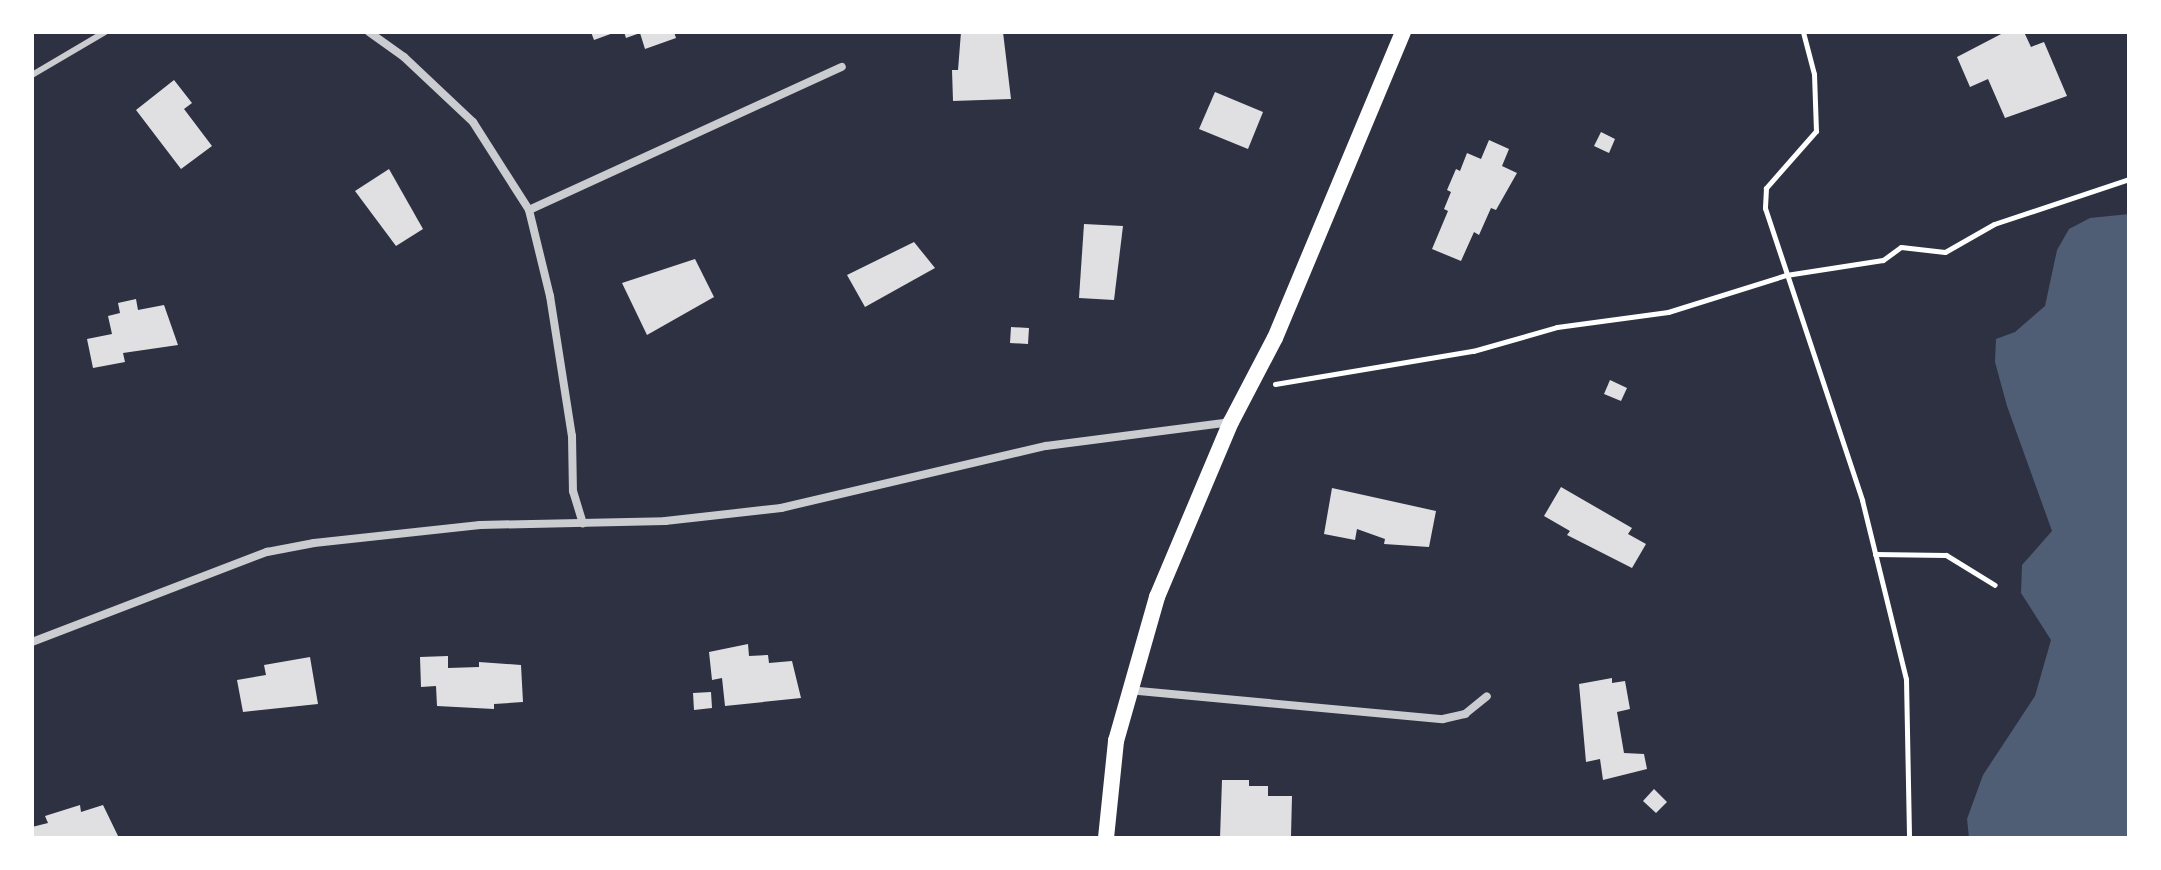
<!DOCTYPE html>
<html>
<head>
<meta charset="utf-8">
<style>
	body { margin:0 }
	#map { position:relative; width:2161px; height:870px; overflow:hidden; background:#2d3142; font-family:Raleway,sans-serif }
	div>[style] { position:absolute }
	.water>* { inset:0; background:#4f5d75 }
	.building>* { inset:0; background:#e0e0e3 }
	.path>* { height:5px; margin:-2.5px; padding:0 2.5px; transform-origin:2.5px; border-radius:2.5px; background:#fff }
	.service>* { height:6px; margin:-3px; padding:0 3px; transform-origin:3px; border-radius:3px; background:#caccd0 }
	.minor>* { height:8px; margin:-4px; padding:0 4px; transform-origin:4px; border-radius:4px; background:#caccd0 }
	.secondary>* { height:16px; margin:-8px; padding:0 8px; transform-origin:8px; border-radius:8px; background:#fff }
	span { translate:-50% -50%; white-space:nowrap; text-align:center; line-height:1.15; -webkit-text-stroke:6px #fff; paint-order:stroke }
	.frame { position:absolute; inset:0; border:34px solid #fff; pointer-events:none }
</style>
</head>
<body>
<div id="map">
	<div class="water">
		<div style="clip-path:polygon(2129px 214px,2129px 838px,1969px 838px,1967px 819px,1983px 775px,2035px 696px,2051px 640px,2021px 593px,2022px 565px,2052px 531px,2007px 406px,1995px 362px,1996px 339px,2015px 332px,2045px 306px,2057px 250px,2069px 229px,2090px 218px)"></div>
	</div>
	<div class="building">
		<div style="clip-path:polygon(591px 32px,616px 32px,594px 40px)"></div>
		<div style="clip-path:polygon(624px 32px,674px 32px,676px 38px,645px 49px,640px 33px,626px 38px)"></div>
		<div style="clip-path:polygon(961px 32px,1003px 32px,1011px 99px,953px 101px,952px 70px,958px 70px)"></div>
		<div style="clip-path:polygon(2005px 32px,2024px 32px,2031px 47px,2044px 42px,2067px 96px,2005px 118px,1988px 79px,1970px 87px,1957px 57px)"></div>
		<div style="clip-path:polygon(174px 80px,192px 103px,184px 109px,212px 146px,181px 169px,136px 110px)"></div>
		<div style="clip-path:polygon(1215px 92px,1263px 112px,1248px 149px,1199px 129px)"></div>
		<div style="clip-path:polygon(1601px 132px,1615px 139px,1609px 153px,1594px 146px)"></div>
		<div style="clip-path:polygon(1489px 140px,1509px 149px,1502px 166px,1517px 173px,1496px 210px,1491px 208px,1479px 235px,1474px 232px,1461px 261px,1432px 249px,1448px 211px,1444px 209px,1451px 192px,1447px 190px,1456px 169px,1460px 171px,1467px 153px,1481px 159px)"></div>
		<div style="clip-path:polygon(389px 169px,423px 229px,396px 246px,355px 191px)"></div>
		<div style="clip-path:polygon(1084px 224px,1123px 226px,1114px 300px,1079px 298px)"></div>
		<div style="clip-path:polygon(914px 242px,935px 268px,865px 307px,847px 275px)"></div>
		<div style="clip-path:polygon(695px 259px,714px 297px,647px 335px,622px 283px)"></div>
		<div style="clip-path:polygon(136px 299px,138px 310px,164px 305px,178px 345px,123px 353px,125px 362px,93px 368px,87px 339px,112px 334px,108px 316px,120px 313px,118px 303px)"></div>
		<div style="clip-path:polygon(1011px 327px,1029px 328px,1028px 344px,1010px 343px)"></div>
		<div style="clip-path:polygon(1610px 380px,1627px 388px,1621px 401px,1604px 394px)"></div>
		<div style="clip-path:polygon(1561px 487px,1632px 528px,1628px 534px,1646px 544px,1632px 568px,1567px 535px,1570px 531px,1544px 516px)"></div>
		<div style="clip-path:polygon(1332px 488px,1436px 511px,1429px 547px,1384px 544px,1385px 539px,1357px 529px,1355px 540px,1324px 534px)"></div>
		<div style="clip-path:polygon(748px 644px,749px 656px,768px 655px,769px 663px,792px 661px,801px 698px,725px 706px,722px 678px,712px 680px,709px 652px)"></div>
		<div style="clip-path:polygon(448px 656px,448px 668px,479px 667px,479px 662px,521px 665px,523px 702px,494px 704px,494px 709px,437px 706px,436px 686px,421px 687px,420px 657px)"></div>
		<div style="clip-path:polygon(310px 657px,318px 704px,243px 712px,237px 680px,266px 675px,264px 665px)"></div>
		<div style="clip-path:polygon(1612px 678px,1612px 683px,1625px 681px,1630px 709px,1617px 712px,1624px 753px,1644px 754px,1647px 769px,1603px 780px,1600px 759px,1586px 762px,1579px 684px)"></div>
		<div style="clip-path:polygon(711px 692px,712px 708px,694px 710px,693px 693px)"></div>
		<div style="clip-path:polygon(1222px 780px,1249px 780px,1249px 786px,1268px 786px,1268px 796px,1292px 796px,1291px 836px,1220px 838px)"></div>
		<div style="clip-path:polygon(1654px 789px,1667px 802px,1656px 813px,1643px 801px)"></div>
		<div style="clip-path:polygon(80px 805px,81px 812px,103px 805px,119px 838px,32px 838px,32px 827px,48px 823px,45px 816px)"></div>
	</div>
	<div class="path">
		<div style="left:1803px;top:32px;width:43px;rotate:75.3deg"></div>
		<div style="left:1814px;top:74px;width:57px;rotate:88deg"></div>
		<div style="left:1816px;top:131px;width:76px;rotate:131.3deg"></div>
		<div style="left:1766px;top:188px;width:20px;rotate:93deg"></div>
		<div style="left:1765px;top:208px;width:308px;rotate:71.6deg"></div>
		<div style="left:1862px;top:500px;width:184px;rotate:76.2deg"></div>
		<div style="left:1906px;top:679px;width:159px;rotate:88.9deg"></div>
		<div style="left:1275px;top:384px;width:201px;rotate:-9.5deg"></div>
		<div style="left:1473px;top:351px;width:87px;rotate:-15.9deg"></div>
		<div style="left:1557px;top:327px;width:112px;rotate:-7.7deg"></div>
		<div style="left:1668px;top:312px;width:124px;rotate:-17.4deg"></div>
		<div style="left:1786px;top:275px;width:98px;rotate:-8.8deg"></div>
		<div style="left:1883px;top:260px;width:22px;rotate:-36deg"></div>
		<div style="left:1901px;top:247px;width:44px;rotate:6.5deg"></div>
		<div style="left:1945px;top:252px;width:56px;rotate:-29.7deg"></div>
		<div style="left:1994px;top:224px;width:142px;rotate:-18.4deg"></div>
		<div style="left:1875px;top:554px;width:71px;rotate:0.8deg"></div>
		<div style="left:1946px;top:555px;width:57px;rotate:31.5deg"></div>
	</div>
	<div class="service">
		<div style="left:32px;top:75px;width:85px;rotate:-30.5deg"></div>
	</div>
	<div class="minor">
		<div style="left:369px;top:32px;width:43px;rotate:35.5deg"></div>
		<div style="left:404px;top:57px;width:95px;rotate:43.3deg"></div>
		<div style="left:473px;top:122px;width:104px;rotate:57.5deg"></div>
		<div style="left:529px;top:210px;width:89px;rotate:76.3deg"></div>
		<div style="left:550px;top:296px;width:142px;rotate:81.1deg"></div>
		<div style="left:572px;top:436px;width:55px;rotate:89deg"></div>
		<div style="left:573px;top:491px;width:34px;rotate:73deg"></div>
		<div style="left:529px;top:210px;width:344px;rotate:-24.6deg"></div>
		<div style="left:32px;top:642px;width:252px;rotate:-21deg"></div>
		<div style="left:267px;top:552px;width:48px;rotate:-10.8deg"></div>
		<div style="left:314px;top:543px;width:167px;rotate:-6.2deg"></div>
		<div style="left:480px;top:525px;width:185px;rotate:-1.2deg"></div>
		<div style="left:665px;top:521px;width:117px;rotate:-6.4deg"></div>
		<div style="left:781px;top:508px;width:272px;rotate:-13.2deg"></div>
		<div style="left:1046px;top:446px;width:187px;rotate:-7.4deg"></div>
		<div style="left:1128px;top:690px;width:316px;rotate:5.3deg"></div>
		<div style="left:1443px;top:719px;width:23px;rotate:-13deg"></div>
		<div style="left:1465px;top:714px;width:28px;rotate:-39deg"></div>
	</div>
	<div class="secondary">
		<div style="left:1106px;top:838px;width:98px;rotate:-84.1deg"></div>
		<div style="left:1116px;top:741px;width:150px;rotate:-74.1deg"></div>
		<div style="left:1157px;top:597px;width:190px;rotate:-67.1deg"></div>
		<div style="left:1231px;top:422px;width:95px;rotate:-62.4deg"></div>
		<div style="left:1275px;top:338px;width:332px;rotate:-67.3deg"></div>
	</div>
	<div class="frame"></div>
</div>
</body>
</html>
